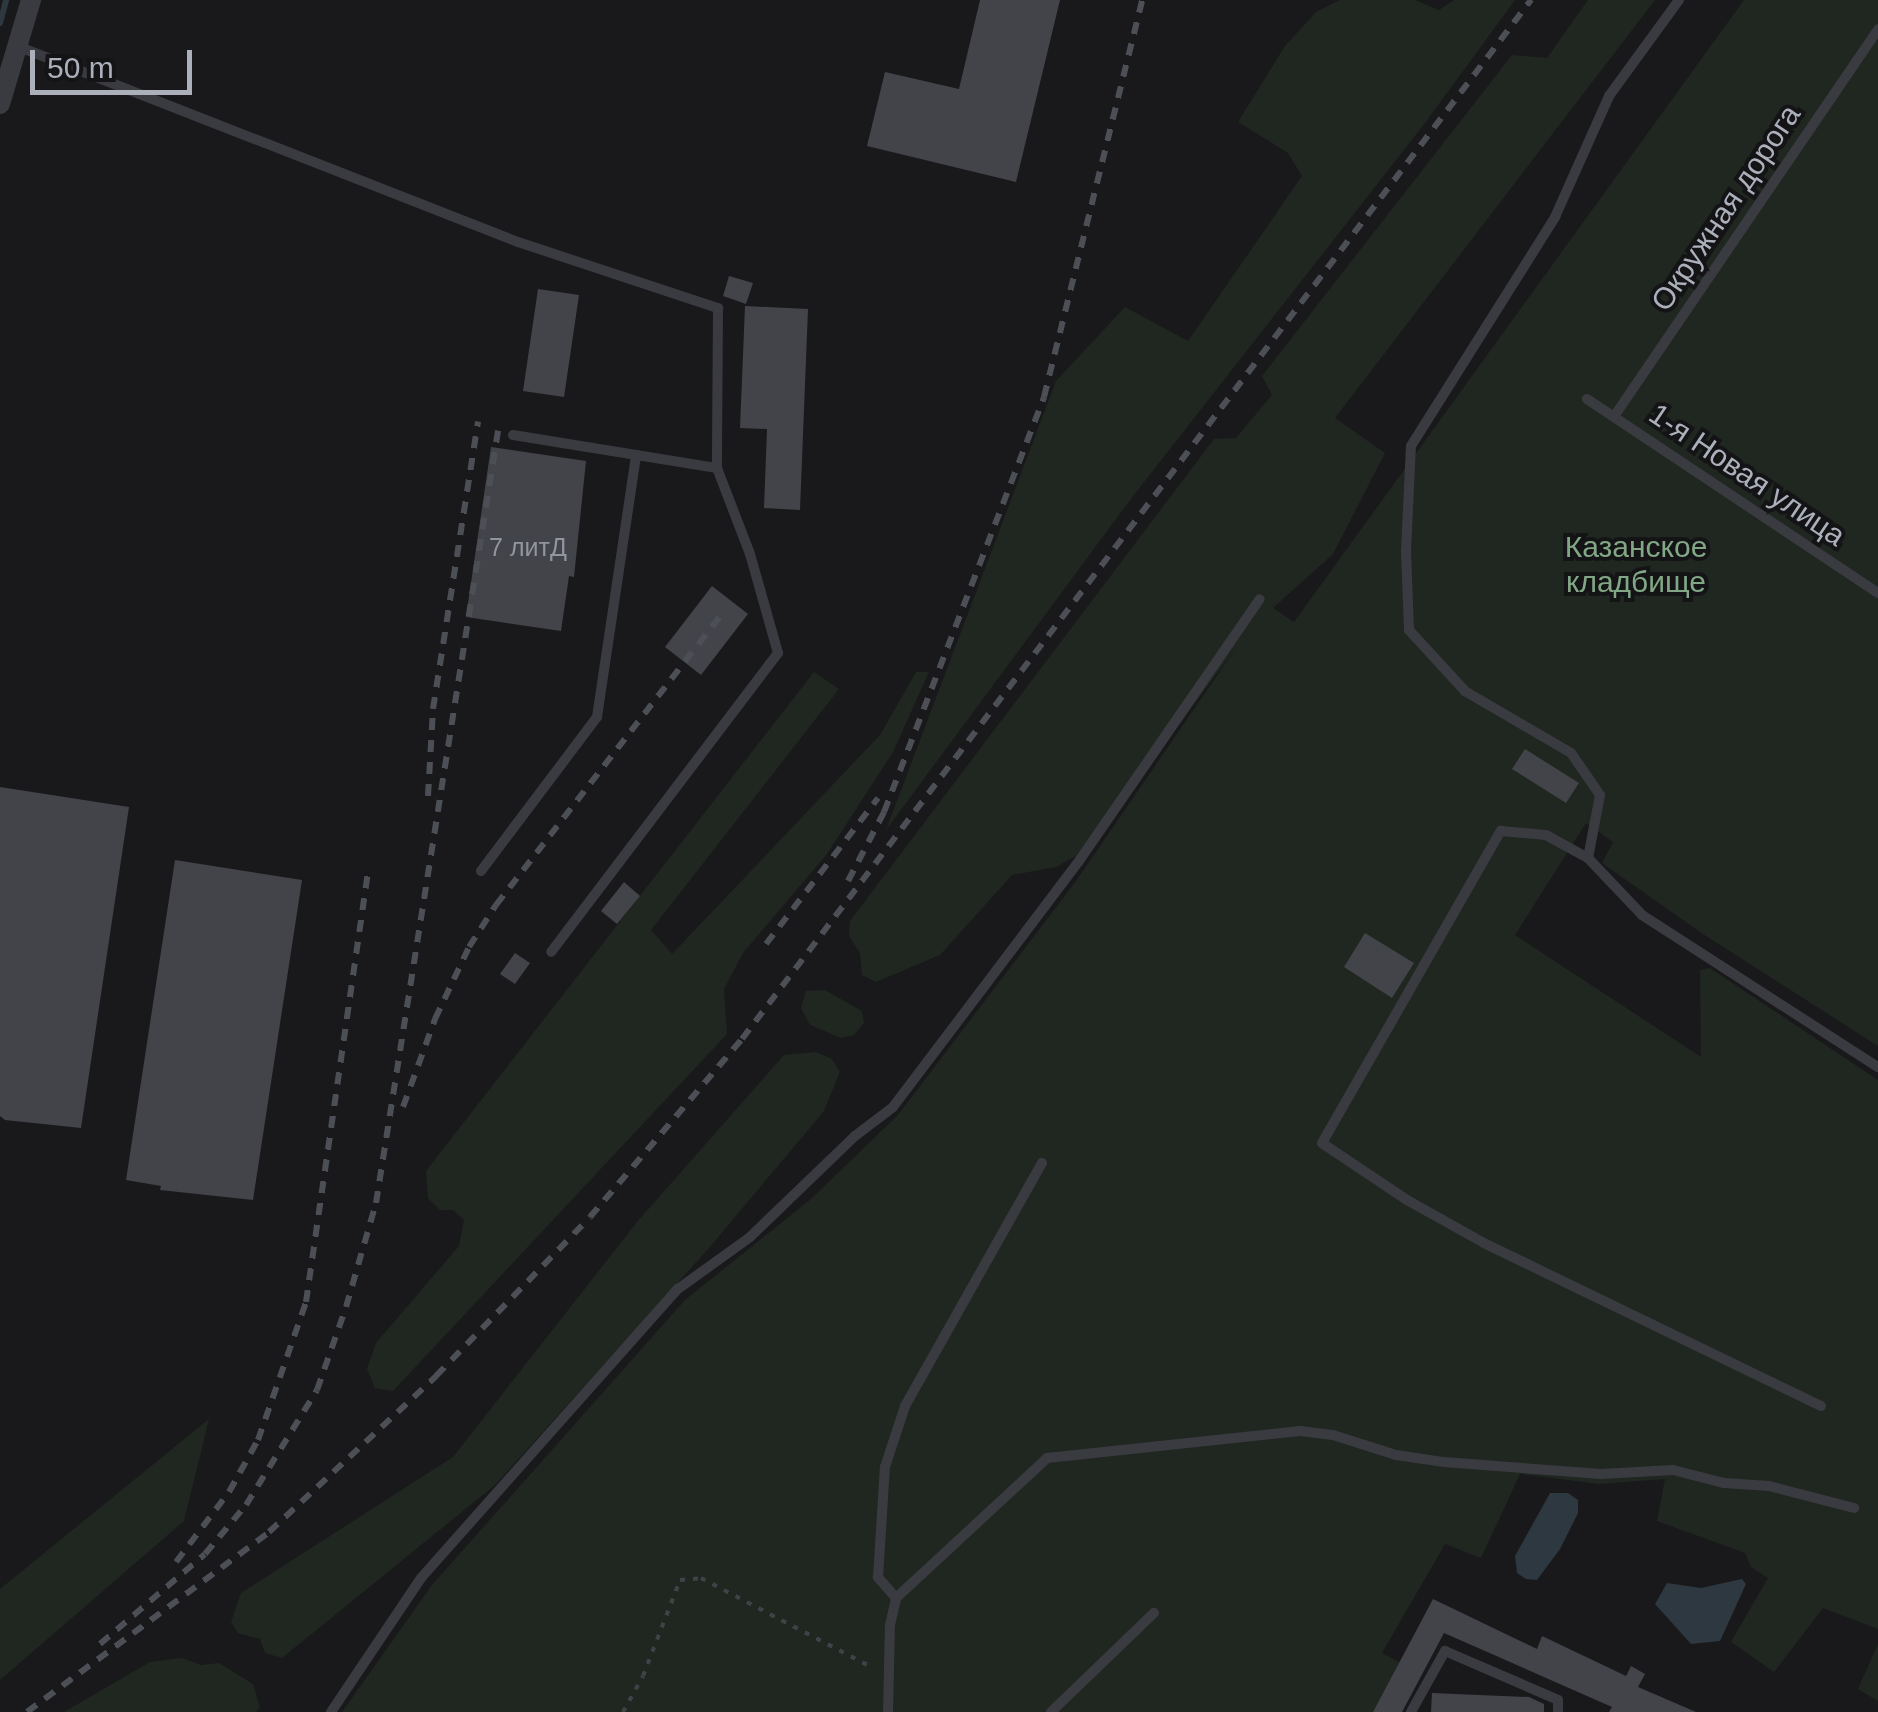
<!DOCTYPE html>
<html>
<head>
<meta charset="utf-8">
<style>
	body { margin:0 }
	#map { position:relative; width:1878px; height:1712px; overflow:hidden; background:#19191c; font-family:Helvetica,sans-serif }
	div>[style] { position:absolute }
	.green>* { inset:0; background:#1f2720 }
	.water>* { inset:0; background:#2e3840 }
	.stream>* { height:6px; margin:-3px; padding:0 3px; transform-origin:3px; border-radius:3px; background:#2e3840 }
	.building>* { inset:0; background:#434449 }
	.path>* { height:4px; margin-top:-2px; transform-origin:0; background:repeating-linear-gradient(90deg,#404248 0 5px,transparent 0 13px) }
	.lane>* { height:10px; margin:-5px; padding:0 5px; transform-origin:5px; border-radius:5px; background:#3a3b41 }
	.street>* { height:20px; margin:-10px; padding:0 10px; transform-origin:10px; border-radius:10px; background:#3a3b41 }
	.rail>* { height:6px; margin-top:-3px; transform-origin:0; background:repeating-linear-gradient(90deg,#4d4f56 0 12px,transparent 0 22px) }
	span { translate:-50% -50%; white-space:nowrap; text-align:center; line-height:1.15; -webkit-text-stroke:8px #141417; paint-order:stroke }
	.number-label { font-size:25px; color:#91959e }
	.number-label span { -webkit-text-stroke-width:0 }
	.street-label { font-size:30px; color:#abb0bb }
	.park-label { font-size:30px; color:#82a785 }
	.scale { position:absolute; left:30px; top:50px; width:162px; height:45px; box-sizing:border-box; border:5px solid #abb0bb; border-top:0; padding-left:12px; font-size:30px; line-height:35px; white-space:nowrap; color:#abb0bb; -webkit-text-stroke:8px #141417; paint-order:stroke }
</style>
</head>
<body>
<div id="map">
	<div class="green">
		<div style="clip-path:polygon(1340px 0,1415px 0,1439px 10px,1454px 0,1515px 0,1425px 123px,1130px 500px,886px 830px,1056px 381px,1125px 307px,1188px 341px,1302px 176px,1288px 153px,1238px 122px,1285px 46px,1316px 12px)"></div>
		<div style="clip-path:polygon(1588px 0,1655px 0,1335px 418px,1385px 453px,1333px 554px,1273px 608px,1294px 622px,1744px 0,1878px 0,1878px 1046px,1703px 934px,1602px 863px,1613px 842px,1586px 823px,1515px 935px,1701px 1057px,1700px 970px,1710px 968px,1878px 1080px,1878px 1629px,1823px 1608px,1774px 1672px,1731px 1642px,1768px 1578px,1751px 1567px,1745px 1553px,1657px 1521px,1665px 1479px,1599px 1484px,1520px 1474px,1481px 1558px,1445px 1544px,1382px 1653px,1401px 1663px,1375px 1712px,342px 1712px,432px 1585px,685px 1300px,811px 1199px,898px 1115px,1076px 881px,1238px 645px,1085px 851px,1056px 867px,1012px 875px,940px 955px,876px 982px,862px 975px,860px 953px,849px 936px,850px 921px,1214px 439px,1236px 438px,1272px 395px,1262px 376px,1512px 55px,1547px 58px)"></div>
		<div style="clip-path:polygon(814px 672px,839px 689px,651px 930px,672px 954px,880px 735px,916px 672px,929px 672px,893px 752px,827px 854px,743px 953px,724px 989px,727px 1034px,393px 1391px,375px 1388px,367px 1369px,376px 1343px,459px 1246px,464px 1220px,453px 1210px,440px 1210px,428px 1198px,426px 1171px)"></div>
		<div style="clip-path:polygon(825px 990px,862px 1011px,864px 1023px,854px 1035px,841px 1038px,810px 1025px,801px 1008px,806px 991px)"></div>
		<div style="clip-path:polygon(816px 1052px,832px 1059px,840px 1072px,824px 1111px,709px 1248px,495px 1485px,282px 1658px,265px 1653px,260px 1639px,238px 1633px,231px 1622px,241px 1593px,453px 1457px,637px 1222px,784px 1055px)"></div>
		<div style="clip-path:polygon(209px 1419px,184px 1521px,0 1680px,0 1589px)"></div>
		<div style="clip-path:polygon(1878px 1644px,1878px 1701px,1858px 1689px)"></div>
		<div style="clip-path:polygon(182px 1658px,201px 1665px,219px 1663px,253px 1684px,260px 1708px,255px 1712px,64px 1712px,150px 1662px)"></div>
	</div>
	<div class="water">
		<div style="clip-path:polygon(1550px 1493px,1568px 1493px,1578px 1500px,1578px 1513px,1560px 1549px,1537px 1580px,1526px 1579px,1517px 1573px,1515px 1556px)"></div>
		<div style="clip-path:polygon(1742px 1579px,1746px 1584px,1720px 1641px,1691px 1644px,1655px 1604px,1667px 1583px,1701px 1588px)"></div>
	</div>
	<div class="stream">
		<div style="left:0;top:23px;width:24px;rotate:-75deg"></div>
	</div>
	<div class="building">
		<div style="clip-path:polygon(980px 0,1060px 0,1016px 182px,867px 146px,885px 72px,959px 89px)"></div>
		<div style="clip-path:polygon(729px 276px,753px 283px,746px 304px,723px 296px)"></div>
		<div style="clip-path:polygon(538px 289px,579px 295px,564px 397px,523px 391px)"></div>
		<div style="clip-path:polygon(745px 306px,808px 309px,800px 510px,764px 508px,767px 429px,740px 428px)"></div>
		<div style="clip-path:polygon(491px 447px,586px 461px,574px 577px,569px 576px,561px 631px,466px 617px)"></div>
		<div style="clip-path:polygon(712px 586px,748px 614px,701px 675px,665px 647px)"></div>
		<div style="clip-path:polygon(1525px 749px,1579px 783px,1566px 803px,1512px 769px)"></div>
		<div style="clip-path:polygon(0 787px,129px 807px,81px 1128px,5px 1120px,0 1116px)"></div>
		<div style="clip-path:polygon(175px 860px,302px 880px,253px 1200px,160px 1190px,161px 1186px,126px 1180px)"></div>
		<div style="clip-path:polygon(624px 882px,640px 896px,617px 924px,601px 911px)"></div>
		<div style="clip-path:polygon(1365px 933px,1414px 963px,1392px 998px,1344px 967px)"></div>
		<div style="clip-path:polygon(515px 953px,530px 963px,515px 984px,500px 974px)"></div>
		<div style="clip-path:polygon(1433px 1599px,1537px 1649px,1542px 1636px,1626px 1676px,1631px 1666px,1645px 1674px,1638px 1687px,1696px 1712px,1609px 1712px,1612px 1707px,1444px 1633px,1402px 1712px,1373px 1712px)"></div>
		<div style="clip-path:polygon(1432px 1693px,1529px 1697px,1544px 1704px,1544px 1712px,1431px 1712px)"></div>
	</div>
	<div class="path">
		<div style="left:623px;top:1712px;width:41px;rotate:-60.9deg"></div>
		<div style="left:643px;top:1676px;width:103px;rotate:-68.9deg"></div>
		<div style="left:680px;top:1580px;width:21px;rotate:-5deg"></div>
		<div style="left:701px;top:1578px;width:194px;rotate:27.6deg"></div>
	</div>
	<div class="lane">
		<div style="left:17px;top:46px;width:538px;rotate:21.37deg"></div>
		<div style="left:518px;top:242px;width:211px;rotate:18.3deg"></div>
		<div style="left:718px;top:308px;width:160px;rotate:90.4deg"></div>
		<div style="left:717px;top:468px;width:92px;rotate:69deg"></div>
		<div style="left:750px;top:554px;width:103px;rotate:74.2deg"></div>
		<div style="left:778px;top:653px;width:375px;rotate:127.2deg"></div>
		<div style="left:1587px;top:399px;width:350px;rotate:33.7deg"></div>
		<div style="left:1615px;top:415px;width:467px;rotate:-55.7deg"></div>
		<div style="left:513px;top:435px;width:207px;rotate:9.2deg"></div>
		<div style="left:1588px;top:858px;width:64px;rotate:-79.2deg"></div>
		<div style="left:1600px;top:795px;width:51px;rotate:-124.6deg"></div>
		<div style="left:1571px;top:753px;width:123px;rotate:-149.7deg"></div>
		<div style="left:1465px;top:691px;width:83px;rotate:-132.6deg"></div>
		<div style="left:1409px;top:630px;width:79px;rotate:-92.2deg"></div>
		<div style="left:1406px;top:551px;width:105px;rotate:-87.3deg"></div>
		<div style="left:1411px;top:446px;width:271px;rotate:-57.8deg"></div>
		<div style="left:1555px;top:217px;width:133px;rotate:-65.9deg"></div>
		<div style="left:1609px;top:96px;width:119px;rotate:-53.9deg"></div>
		<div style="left:481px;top:871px;width:193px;rotate:-53deg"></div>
		<div style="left:597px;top:717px;width:265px;rotate:-81.5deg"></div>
		<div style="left:1821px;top:1406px;width:374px;rotate:-154.2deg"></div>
		<div style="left:1484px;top:1243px;width:88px;rotate:-150.8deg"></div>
		<div style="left:1407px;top:1200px;width:102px;rotate:-146.2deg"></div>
		<div style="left:1322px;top:1143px;width:360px;rotate:-60.2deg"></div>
		<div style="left:1501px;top:831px;width:45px;rotate:5.1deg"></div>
		<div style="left:1546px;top:835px;width:48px;rotate:28.7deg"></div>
		<div style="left:1588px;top:858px;width:79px;rotate:46.5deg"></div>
		<div style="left:1642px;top:915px;width:281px;rotate:32.8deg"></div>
		<div style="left:896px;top:1598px;width:206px;rotate:-42.8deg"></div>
		<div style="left:1047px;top:1458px;width:254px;rotate:-6.1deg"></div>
		<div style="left:1300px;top:1431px;width:33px;rotate:7deg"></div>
		<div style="left:1333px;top:1435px;width:66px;rotate:17.6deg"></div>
		<div style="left:1396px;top:1455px;width:49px;rotate:8.3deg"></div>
		<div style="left:1444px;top:1462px;width:157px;rotate:4.4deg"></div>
		<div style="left:1601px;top:1474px;width:72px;rotate:-3.2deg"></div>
		<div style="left:1673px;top:1470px;width:53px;rotate:14.3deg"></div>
		<div style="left:1724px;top:1483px;width:45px;rotate:3.8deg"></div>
		<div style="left:1769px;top:1486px;width:88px;rotate:14.5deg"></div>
		<div style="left:331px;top:1712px;width:161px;rotate:-56.1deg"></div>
		<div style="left:421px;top:1578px;width:387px;rotate:-48.4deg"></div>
		<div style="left:678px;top:1289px;width:89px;rotate:-35.8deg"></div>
		<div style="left:750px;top:1237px;width:146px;rotate:-43.9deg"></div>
		<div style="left:855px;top:1136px;width:48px;rotate:-37.3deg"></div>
		<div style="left:893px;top:1107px;width:308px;rotate:-52.9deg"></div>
		<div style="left:1079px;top:861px;width:318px;rotate:-55.4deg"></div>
		<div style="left:888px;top:1712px;width:87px;rotate:-88.7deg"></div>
		<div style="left:890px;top:1625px;width:28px;rotate:-77deg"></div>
		<div style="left:896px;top:1598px;width:28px;rotate:-131deg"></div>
		<div style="left:878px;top:1577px;width:110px;rotate:-86.4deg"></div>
		<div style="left:885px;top:1467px;width:64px;rotate:-71.8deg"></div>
		<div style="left:905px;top:1406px;width:279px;rotate:-60.6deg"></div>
		<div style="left:1051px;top:1712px;width:143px;rotate:-43.9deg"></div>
		<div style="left:1411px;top:1712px;width:70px;rotate:-60.9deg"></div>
		<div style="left:1445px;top:1651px;width:123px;rotate:23.4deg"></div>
		<div style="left:1558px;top:1700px;width:12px;rotate:90deg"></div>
	</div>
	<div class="street">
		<div style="left:0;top:104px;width:109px;rotate:-73.4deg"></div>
	</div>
	<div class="rail">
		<div style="left:428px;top:796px;width:87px;rotate:-86.7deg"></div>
		<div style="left:433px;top:709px;width:291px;rotate:-81.1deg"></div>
		<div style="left:848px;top:881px;width:78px;rotate:-62.4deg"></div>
		<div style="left:884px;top:812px;width:445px;rotate:-68.9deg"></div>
		<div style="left:1044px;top:397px;width:409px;rotate:-76.1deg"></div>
		<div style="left:766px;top:944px;width:184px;rotate:-52.5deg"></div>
		<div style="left:403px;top:1107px;width:94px;rotate:-70deg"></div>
		<div style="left:435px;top:1019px;width:80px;rotate:-64.7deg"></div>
		<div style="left:469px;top:947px;width:50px;rotate:-57.3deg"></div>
		<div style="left:496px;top:905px;width:372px;rotate:-52.2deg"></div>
		<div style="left:176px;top:1562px;width:88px;rotate:-52.9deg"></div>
		<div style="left:229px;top:1492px;width:60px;rotate:-60.9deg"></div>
		<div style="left:258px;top:1440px;width:146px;rotate:-70.8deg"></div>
		<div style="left:306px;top:1302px;width:434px;rotate:-81.8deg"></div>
		<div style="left:100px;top:1644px;width:138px;rotate:-40.6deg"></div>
		<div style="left:205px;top:1554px;width:64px;rotate:-50.1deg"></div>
		<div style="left:246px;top:1505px;width:135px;rotate:-58.3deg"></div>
		<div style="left:317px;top:1390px;width:88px;rotate:-70.7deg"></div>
		<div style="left:346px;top:1307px;width:108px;rotate:-73.9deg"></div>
		<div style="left:376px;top:1203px;width:782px;rotate:-81.02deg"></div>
		<div style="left:27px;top:1712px;width:302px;rotate:-36.6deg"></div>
		<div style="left:269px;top:1532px;width:229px;rotate:-43deg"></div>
		<div style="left:436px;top:1376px;width:221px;rotate:-45.9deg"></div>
		<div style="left:590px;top:1217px;width:234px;rotate:-49.5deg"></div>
		<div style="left:742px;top:1039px;width:1305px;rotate:-52.79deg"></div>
	</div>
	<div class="number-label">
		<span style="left:528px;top:547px">7 литД</span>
	</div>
	<div class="street-label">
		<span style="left:1726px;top:208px;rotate:-56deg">Окружная дорога</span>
		<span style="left:1747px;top:475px;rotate:34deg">1-я Новая улица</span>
	</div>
	<div class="park-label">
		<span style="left:1636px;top:564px">Казанское<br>кладбище</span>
	</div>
	<div class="scale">50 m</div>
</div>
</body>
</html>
